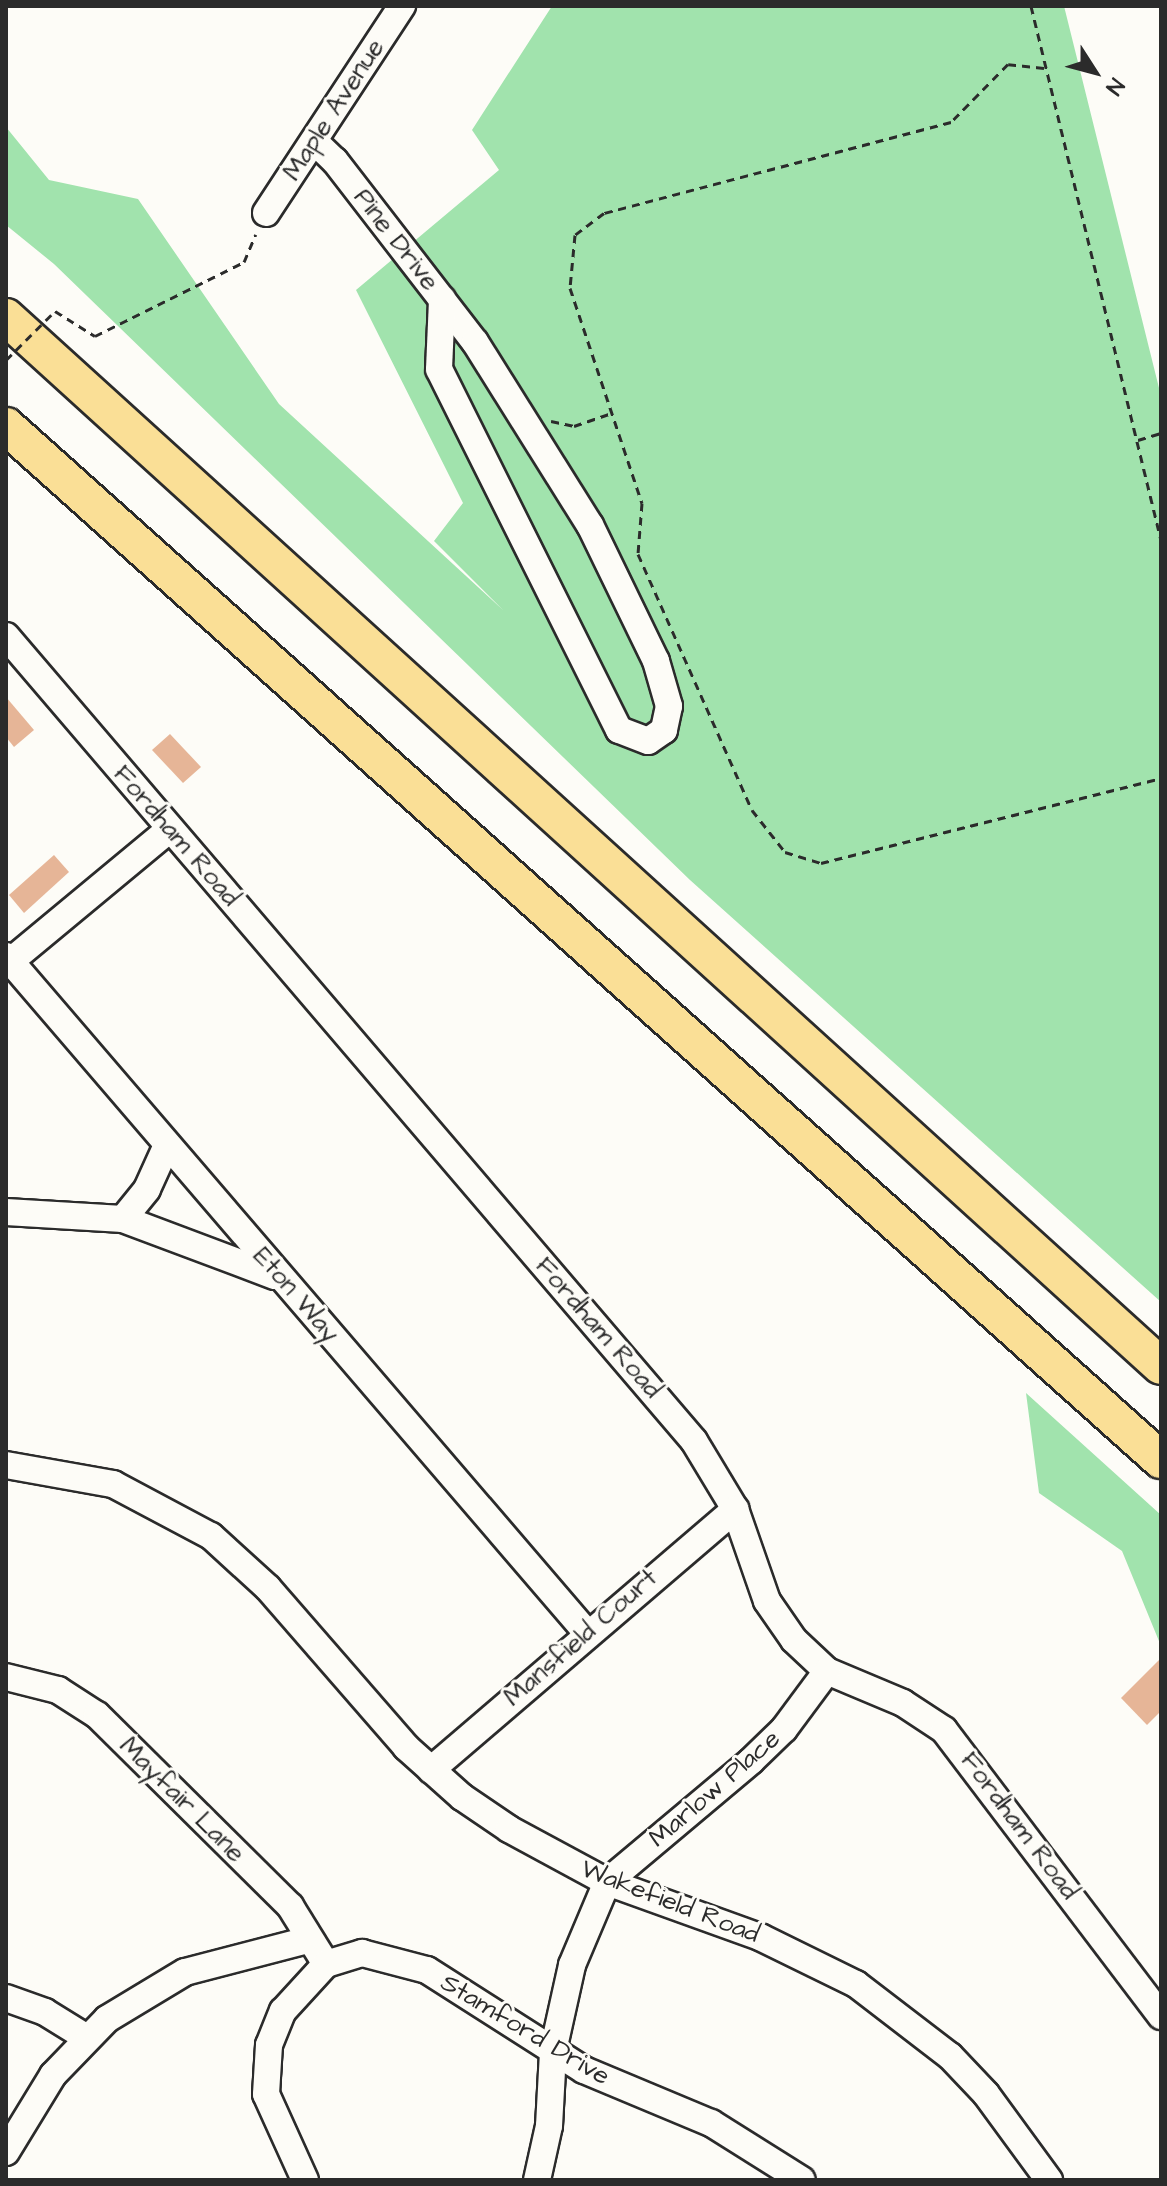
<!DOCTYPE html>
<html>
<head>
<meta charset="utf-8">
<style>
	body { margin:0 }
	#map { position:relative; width:1167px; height:2186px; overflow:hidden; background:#fdfcf7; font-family:"Architects Daughter",sans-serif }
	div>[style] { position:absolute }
	.green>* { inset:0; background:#a1e3ad }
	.building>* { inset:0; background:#e6b597 }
	.path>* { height:3px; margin-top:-1.5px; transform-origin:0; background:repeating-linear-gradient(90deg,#2b2b2b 0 8px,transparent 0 14px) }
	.roads { filter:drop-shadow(2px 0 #2b2b2b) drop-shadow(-2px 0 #2b2b2b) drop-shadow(0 2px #2b2b2b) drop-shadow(0 -2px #2b2b2b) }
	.minor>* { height:26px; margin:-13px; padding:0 13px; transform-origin:13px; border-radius:13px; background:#fdfcf7 }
	.highway>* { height:36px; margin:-18px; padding:0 18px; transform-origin:18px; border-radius:18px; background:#fadf96 }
	.path-bridge>* { height:3px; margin-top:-1.5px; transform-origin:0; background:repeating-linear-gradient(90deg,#2b2b2b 0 8px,transparent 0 14px) }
	span { translate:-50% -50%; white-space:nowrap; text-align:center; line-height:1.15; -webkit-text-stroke:6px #fdfcf7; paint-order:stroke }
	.street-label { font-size:26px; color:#2b2b2b }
	.frame { position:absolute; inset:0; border:8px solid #2b2b2b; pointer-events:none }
	.north { position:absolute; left:1055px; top:32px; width:80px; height:80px; -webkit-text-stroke:6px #fdfcf7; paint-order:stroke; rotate:126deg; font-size:22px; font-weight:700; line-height:32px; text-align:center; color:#2b2b2b }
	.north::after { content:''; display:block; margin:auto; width:28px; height:36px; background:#2b2b2b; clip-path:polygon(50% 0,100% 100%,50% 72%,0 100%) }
</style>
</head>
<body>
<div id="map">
	<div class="green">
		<div style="clip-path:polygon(552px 6px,1064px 6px,1161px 396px,1161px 1302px,690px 880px,54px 264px,6px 225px,6px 127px,49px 180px,138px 199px,279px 404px,503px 610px,434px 541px,463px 503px,356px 290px,499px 170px,472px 130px)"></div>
		<div style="clip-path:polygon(1026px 1393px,1161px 1515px,1161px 1646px,1122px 1551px,1039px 1493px)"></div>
	</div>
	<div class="building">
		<div style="clip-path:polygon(6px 697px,34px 730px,14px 747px,6px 737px)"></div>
		<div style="clip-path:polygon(170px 734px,201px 767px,183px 783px,152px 750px)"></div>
		<div style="clip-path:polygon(54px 855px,69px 872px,24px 913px,9px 895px)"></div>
		<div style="clip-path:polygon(1161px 1658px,1161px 1711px,1147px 1725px,1121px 1698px)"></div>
	</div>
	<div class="path">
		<div style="left:1031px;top:6px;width:550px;rotate:76.32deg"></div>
		<div style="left:1044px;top:68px;width:36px;rotate:-174deg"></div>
		<div style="left:1008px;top:64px;width:81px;rotate:134.5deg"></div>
		<div style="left:951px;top:122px;width:359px;rotate:165.3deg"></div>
		<div style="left:604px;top:213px;width:36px;rotate:143deg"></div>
		<div style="left:575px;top:235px;width:53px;rotate:95.4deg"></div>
		<div style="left:570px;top:288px;width:227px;rotate:71.5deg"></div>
		<div style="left:642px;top:503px;width:51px;rotate:94.5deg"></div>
		<div style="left:638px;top:554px;width:280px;rotate:66deg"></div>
		<div style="left:752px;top:810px;width:53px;rotate:51.8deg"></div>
		<div style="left:785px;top:852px;width:38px;rotate:17deg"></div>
		<div style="left:821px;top:863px;width:350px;rotate:-14deg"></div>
		<div style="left:55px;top:311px;width:47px;rotate:32deg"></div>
		<div style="left:95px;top:336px;width:166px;rotate:-26.4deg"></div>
		<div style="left:244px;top:262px;width:30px;rotate:-67deg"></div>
		<div style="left:551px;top:421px;width:24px;rotate:12deg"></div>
		<div style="left:574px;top:426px;width:40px;rotate:-18.9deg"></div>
		<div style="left:1138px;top:440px;width:24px;rotate:-17deg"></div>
	</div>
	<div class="roads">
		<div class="minor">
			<div style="left:314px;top:141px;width:29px;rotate:44deg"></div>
			<div style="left:335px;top:161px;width:229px;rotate:52.3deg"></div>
			<div style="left:475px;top:342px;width:216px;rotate:57.9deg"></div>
			<div style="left:590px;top:525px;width:151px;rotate:64.1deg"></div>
			<div style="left:656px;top:661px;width:47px;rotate:73.9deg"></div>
			<div style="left:669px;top:706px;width:25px;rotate:102deg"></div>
			<div style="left:664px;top:730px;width:19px;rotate:145deg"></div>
			<div style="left:648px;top:741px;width:31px;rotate:-159deg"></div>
			<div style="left:619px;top:730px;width:403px;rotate:-116.5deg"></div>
			<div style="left:439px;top:369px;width:70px;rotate:-87.5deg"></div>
			<div style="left:266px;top:213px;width:248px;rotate:-56.7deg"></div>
			<div style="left:6px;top:636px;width:1059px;rotate:49.48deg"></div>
			<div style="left:694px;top:1441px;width:79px;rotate:58.9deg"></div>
			<div style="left:735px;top:1509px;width:97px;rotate:70.8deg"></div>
			<div style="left:767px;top:1601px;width:47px;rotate:55.3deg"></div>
			<div style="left:794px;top:1640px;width:45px;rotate:43.2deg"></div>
			<div style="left:827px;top:1671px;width:82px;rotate:22.8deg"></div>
			<div style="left:903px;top:1703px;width:49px;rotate:33.4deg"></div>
			<div style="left:944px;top:1730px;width:359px;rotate:52.8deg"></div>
			<div style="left:6px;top:956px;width:892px;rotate:49.36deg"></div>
			<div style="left:6px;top:965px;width:213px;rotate:-39.7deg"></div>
			<div style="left:6px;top:1212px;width:117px;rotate:3.4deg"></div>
			<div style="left:123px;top:1219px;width:162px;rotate:20.6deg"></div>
			<div style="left:123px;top:1219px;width:38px;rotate:-51deg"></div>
			<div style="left:147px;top:1189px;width:48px;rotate:-65.6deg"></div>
			<div style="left:6px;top:1465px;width:109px;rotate:10.1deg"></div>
			<div style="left:113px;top:1484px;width:111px;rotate:28deg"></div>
			<div style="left:211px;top:1536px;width:77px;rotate:42.4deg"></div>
			<div style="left:268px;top:1588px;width:211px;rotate:49deg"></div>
			<div style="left:406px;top:1747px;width:75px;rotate:41.8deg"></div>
			<div style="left:462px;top:1797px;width:57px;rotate:34.2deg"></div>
			<div style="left:509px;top:1829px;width:111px;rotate:28.4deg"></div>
			<div style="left:607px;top:1882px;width:163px;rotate:19.8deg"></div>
			<div style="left:760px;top:1937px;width:107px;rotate:26.1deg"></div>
			<div style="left:856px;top:1984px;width:118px;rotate:37.5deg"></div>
			<div style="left:950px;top:2056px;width:52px;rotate:46.5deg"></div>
			<div style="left:986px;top:2094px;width:107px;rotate:53.8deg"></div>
			<div style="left:6px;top:1677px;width:54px;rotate:14deg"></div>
			<div style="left:58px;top:1690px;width:46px;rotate:32.7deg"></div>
			<div style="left:97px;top:1715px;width:272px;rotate:44.7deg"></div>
			<div style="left:290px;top:1906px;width:68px;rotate:58.2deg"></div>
			<div style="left:431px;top:1770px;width:401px;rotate:-40.6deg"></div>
			<div style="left:6px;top:1998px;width:41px;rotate:19.7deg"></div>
			<div style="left:45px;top:2012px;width:49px;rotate:31.8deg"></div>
			<div style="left:6px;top:2152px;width:90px;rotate:-58.6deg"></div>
			<div style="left:53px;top:2075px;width:78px;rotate:-46deg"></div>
			<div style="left:107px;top:2019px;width:91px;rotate:-31.1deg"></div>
			<div style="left:185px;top:1972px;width:127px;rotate:-14.6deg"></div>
			<div style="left:305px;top:2180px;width:94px;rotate:-114.4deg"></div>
			<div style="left:266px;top:2094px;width:49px;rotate:-86.5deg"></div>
			<div style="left:269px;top:2045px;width:37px;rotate:-68deg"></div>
			<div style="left:283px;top:2011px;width:64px;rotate:-47.5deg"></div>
			<div style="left:326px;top:1964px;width:38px;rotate:-17deg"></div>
			<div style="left:362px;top:1953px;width:67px;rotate:14.7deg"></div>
			<div style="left:427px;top:1970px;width:186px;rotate:32.5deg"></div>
			<div style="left:584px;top:2070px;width:138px;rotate:22.7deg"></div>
			<div style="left:711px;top:2123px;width:107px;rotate:32.1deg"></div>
			<div style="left:537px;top:2180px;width:55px;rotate:-77.5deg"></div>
			<div style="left:549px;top:2126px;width:75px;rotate:-86.9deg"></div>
			<div style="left:553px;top:2051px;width:88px;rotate:-77.5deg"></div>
			<div style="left:572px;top:1965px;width:90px;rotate:-67.1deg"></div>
			<div style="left:607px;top:1882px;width:188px;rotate:-40deg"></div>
			<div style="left:751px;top:1761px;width:46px;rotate:-44.1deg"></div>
			<div style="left:784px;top:1729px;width:72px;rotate:-53.4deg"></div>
		</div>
		<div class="highway">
			<div style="left:6px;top:317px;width:1560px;rotate:42.25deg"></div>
			<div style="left:6px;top:426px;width:1550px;rotate:41.84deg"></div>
		</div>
	</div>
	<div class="path-bridge">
		<div style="left:6px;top:360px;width:69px;rotate:-45deg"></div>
	</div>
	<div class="street-label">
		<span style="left:334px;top:110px;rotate:-57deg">Maple Avenue</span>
		<span style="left:396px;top:240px;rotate:52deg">Pine Drive</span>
		<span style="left:176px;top:836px;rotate:49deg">Fordham Road</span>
		<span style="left:296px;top:1295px;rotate:49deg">Eton Way</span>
		<span style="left:598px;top:1328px;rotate:49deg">Fordham Road</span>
		<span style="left:581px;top:1638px;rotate:-41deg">Mansfield Court</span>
		<span style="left:715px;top:1789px;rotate:-41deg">Marlow Place</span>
		<span style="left:182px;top:1800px;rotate:45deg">Mayfair Lane</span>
		<span style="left:1019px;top:1826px;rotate:53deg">Fordham Road</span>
		<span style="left:670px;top:1902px;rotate:21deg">Wakefield Road</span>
		<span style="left:525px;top:2030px;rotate:31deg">Stamford Drive</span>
	</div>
	<div class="frame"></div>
	<div class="north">N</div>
</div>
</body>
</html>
